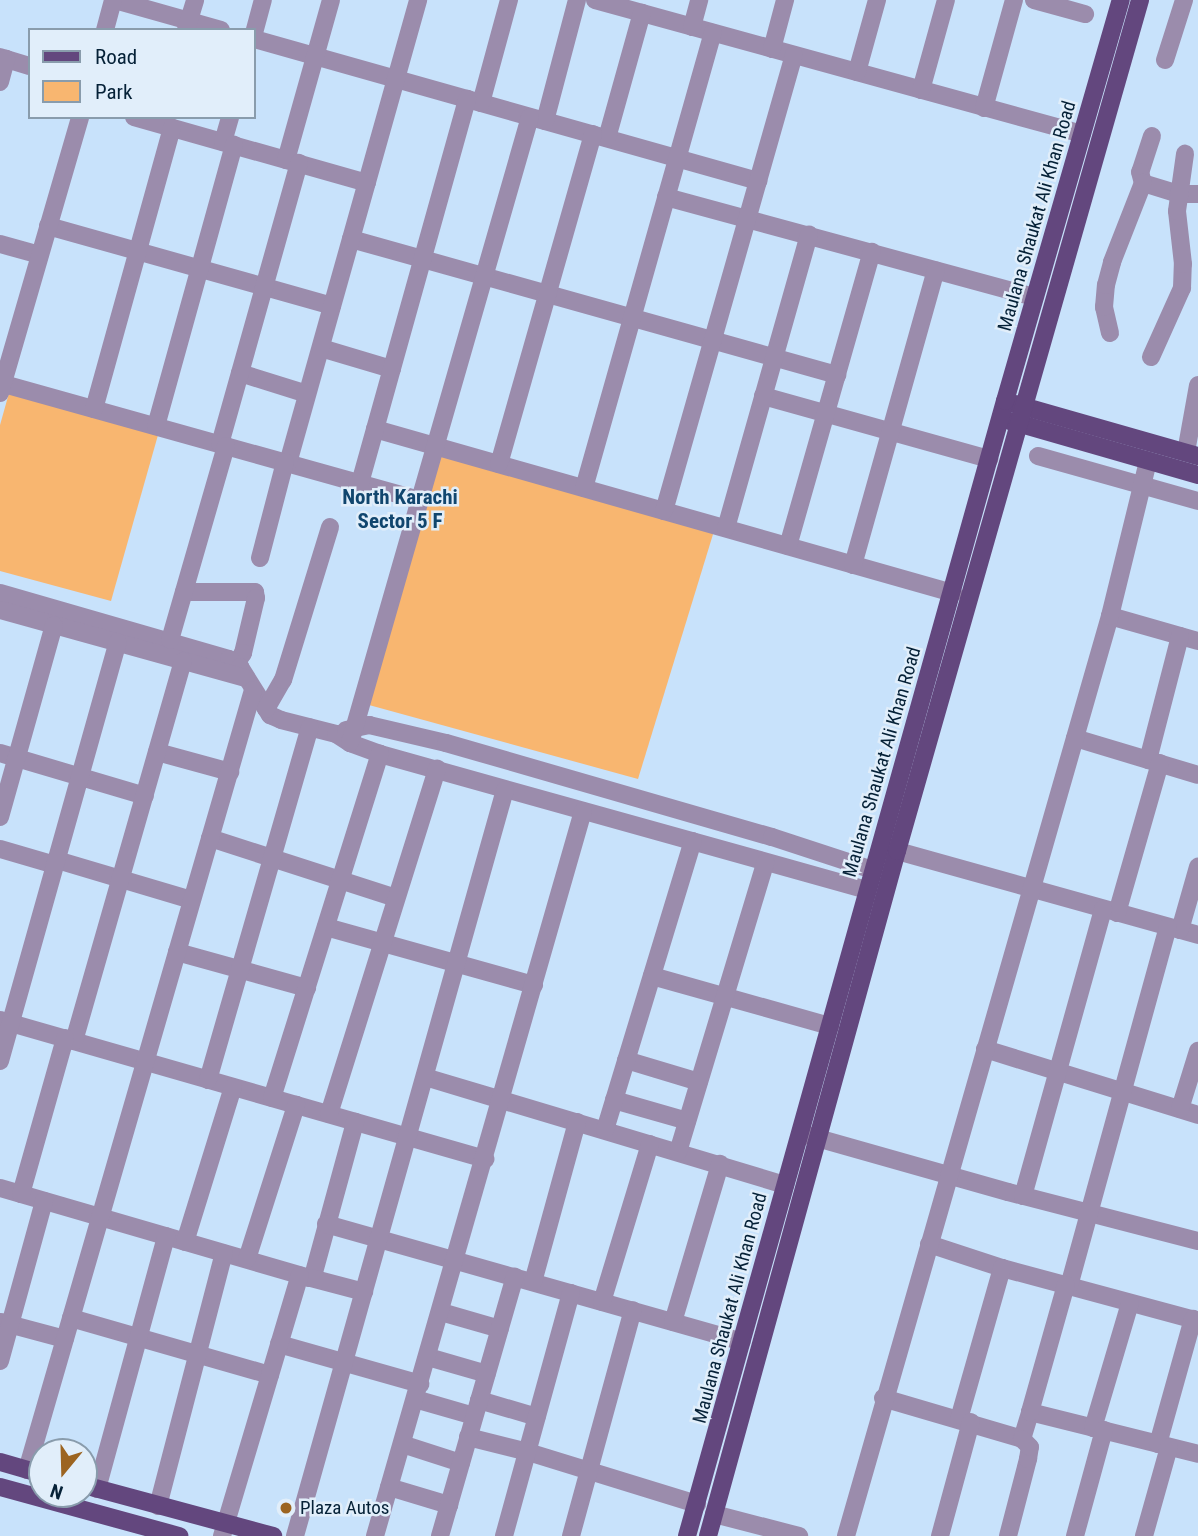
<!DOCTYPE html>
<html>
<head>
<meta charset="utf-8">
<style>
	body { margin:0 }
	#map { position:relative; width:1198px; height:1536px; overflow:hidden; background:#c8e2fb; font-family:"Roboto Condensed",sans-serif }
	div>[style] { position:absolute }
	.green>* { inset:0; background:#f8b670 }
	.minor>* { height:18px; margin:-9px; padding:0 9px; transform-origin:9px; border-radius:9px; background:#9b8cac }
	.major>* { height:18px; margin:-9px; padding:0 9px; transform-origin:9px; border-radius:9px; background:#63477e }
	.dots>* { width:19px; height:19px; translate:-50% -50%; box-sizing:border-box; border:4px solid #e1eefa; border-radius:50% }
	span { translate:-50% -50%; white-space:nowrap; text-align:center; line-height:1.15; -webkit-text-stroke:5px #e1eefa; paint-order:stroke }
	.street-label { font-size:19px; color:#052137 }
	.poi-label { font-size:19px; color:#052137 }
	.left { translate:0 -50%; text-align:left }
	.neighbourhood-label { font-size:21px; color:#11466e; font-weight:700 }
	.legend { position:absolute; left:28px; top:28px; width:228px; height:91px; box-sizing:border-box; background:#e1eefa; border:2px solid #899cac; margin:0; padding:9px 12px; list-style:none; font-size:21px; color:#052137 }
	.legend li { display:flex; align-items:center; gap:14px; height:35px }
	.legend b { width:35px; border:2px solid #899cac }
	.north { position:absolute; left:28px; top:1438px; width:70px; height:70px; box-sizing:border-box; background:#e1eefa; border:2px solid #899cac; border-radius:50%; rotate:199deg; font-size:19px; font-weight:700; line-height:28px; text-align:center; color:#052137 }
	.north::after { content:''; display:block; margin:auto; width:24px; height:32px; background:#9c6420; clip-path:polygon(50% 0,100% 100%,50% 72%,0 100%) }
</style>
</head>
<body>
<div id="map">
	<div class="green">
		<div style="clip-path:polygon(9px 393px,158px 435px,111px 601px,0 571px,0 425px)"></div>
		<div style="clip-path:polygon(441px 455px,714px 531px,638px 779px,369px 705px)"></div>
	</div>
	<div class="minor">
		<div style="left:115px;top:0;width:110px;rotate:15.8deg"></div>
		<div style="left:595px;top:0;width:505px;rotate:15.38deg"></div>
		<div style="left:1034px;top:0;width:53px;rotate:15.4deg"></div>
		<div style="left:692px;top:27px;width:28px;rotate:-75deg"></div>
		<div style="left:105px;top:30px;width:31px;rotate:-75deg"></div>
		<div style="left:186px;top:30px;width:31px;rotate:-73deg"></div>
		<div style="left:254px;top:33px;width:34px;rotate:-75deg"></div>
		<div style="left:254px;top:39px;width:524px;rotate:15.73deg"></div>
		<div style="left:772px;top:49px;width:51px;rotate:-75.1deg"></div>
		<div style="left:0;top:57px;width:31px;rotate:17deg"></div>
		<div style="left:1165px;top:60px;width:63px;rotate:-72.4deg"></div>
		<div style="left:857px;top:72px;width:75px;rotate:-74.5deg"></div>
		<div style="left:0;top:82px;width:24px;rotate:-75deg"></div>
		<div style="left:921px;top:90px;width:93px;rotate:-74.5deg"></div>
		<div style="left:481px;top:103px;width:107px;rotate:-74.8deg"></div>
		<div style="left:984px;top:108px;width:112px;rotate:-74.5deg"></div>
		<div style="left:134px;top:117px;width:242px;rotate:15.8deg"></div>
		<div style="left:545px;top:121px;width:125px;rotate:-75.2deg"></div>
		<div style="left:1152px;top:136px;width:38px;rotate:108deg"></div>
		<div style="left:1140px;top:172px;width:11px;rotate:75deg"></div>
		<div style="left:1143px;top:183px;width:37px;rotate:17deg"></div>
		<div style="left:1178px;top:194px;width:20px"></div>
		<div style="left:607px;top:138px;width:130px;rotate:-74.4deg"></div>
		<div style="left:223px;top:142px;width:26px;rotate:-74deg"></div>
		<div style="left:286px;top:160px;width:166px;rotate:-74.3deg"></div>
		<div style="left:666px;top:197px;width:382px;rotate:15.2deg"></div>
		<div style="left:48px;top:226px;width:295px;rotate:15.7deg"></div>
		<div style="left:351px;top:239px;width:505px;rotate:15.63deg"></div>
		<div style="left:0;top:244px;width:41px;rotate:15.4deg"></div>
		<div style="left:1110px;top:333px;width:27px;rotate:-103deg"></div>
		<div style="left:1104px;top:307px;width:22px;rotate:-85deg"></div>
		<div style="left:1106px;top:285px;width:24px;rotate:-75deg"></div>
		<div style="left:1112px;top:262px;width:85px;rotate:-68.6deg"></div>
		<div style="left:321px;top:348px;width:74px;rotate:16.5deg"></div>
		<div style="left:1151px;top:357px;width:76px;rotate:-65.8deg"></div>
		<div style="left:1182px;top:288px;width:24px;rotate:-88deg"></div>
		<div style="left:1183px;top:264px;width:53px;rotate:-96.5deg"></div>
		<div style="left:1177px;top:211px;width:58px;rotate:-82deg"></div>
		<div style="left:240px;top:373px;width:70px;rotate:17.4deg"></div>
		<div style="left:0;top:383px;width:436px;rotate:15.6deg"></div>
		<div style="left:0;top:393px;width:287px;rotate:-73.8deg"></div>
		<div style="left:763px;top:396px;width:235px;rotate:15.6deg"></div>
		<div style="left:94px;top:409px;width:292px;rotate:-74.5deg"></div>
		<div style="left:156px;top:426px;width:292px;rotate:-74.5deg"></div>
		<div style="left:375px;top:429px;width:601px;rotate:15.84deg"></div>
		<div style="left:220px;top:444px;width:292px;rotate:-74.3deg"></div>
		<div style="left:1186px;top:452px;width:68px;rotate:-79.8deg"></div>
		<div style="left:1038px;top:456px;width:166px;rotate:15.7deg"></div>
		<div style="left:288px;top:463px;width:481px;rotate:-74.3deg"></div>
		<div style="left:499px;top:464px;width:343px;rotate:-74.1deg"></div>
		<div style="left:360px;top:483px;width:399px;rotate:-74.4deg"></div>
		<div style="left:584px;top:488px;width:473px;rotate:-74.2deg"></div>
		<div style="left:664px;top:511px;width:474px;rotate:-74.1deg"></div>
		<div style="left:726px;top:528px;width:305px;rotate:-74.2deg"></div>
		<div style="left:788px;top:546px;width:306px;rotate:-74.1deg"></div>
		<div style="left:260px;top:558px;width:99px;rotate:-75.4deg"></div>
		<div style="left:853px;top:565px;width:306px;rotate:-74.3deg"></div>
		<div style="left:184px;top:592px;width:71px"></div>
		<div style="left:255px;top:592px;width:6px;rotate:81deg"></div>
		<div style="left:256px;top:598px;width:57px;rotate:103.3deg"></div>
		<div style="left:243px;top:653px;width:13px;rotate:122deg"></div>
		<div style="left:0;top:593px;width:238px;rotate:16.1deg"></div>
		<div style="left:229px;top:659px;width:14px;rotate:36deg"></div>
		<div style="left:240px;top:667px;width:57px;rotate:58deg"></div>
		<div style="left:270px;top:715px;width:12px;rotate:24deg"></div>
		<div style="left:281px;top:720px;width:57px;rotate:14.3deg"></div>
		<div style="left:336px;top:734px;width:17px;rotate:33deg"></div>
		<div style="left:350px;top:743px;width:32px;rotate:20deg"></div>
		<div style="left:380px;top:754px;width:506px;rotate:15.6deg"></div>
		<div style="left:0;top:610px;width:255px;rotate:15.5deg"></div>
		<div style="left:1110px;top:616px;width:91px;rotate:15.9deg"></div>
		<div style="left:170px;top:640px;width:202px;rotate:-73.9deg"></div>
		<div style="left:266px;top:709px;width:34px;rotate:-60deg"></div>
		<div style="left:283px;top:680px;width:160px;rotate:-72.9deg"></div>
		<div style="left:346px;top:730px;width:24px;rotate:-12deg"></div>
		<div style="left:369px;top:725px;width:79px;rotate:13.2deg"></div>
		<div style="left:446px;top:743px;width:339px;rotate:16.1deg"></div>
		<div style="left:772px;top:837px;width:106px;rotate:18.1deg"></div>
		<div style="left:1075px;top:738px;width:128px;rotate:16.7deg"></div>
		<div style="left:350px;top:743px;width:651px;rotate:-73.96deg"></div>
		<div style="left:157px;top:752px;width:76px;rotate:15.3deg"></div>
		<div style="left:0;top:753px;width:151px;rotate:16.5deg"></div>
		<div style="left:1148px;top:760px;width:128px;rotate:-75.5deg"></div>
		<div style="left:0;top:817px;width:199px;rotate:-74.3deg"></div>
		<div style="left:210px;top:838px;width:195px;rotate:17.9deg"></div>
		<div style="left:883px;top:847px;width:327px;rotate:15.6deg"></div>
		<div style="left:0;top:849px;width:57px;rotate:16.2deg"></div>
		<div style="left:57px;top:860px;width:140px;rotate:16.6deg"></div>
		<div style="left:1117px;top:913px;width:156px;rotate:-74deg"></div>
		<div style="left:326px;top:927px;width:216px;rotate:15.6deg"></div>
		<div style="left:1180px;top:930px;width:66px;rotate:-74.1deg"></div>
		<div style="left:177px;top:952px;width:135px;rotate:15.5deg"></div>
		<div style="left:652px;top:976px;width:185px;rotate:15.7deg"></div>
		<div style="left:0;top:1020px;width:505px;rotate:15.99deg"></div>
		<div style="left:74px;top:1041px;width:395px;rotate:-74deg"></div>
		<div style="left:985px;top:1049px;width:223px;rotate:17.2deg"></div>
		<div style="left:626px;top:1060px;width:76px;rotate:16.8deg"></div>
		<div style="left:0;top:1061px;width:435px;rotate:-74.3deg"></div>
		<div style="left:425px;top:1077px;width:376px;rotate:16.7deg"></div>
		<div style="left:208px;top:1080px;width:367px;rotate:-73.9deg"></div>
		<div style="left:272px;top:1098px;width:361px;rotate:-72.6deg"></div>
		<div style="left:614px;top:1100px;width:76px;rotate:16deg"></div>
		<div style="left:1180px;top:1109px;width:61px;rotate:-72.8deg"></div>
		<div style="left:329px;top:1114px;width:362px;rotate:-72.6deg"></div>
		<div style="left:605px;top:1130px;width:302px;rotate:-73.1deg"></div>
		<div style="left:803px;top:1134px;width:213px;rotate:15.8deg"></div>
		<div style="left:1008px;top:1192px;width:196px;rotate:14.5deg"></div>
		<div style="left:678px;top:1152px;width:302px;rotate:-73.2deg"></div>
		<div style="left:0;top:1188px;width:322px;rotate:16.2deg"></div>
		<div style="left:309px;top:1278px;width:4px;rotate:-27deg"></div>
		<div style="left:313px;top:1276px;width:160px;rotate:-74.7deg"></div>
		<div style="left:21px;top:1194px;width:162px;rotate:-74.2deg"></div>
		<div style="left:1023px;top:1196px;width:298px;rotate:-74.4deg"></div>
		<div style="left:326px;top:1224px;width:432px;rotate:15.8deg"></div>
		<div style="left:185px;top:1242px;width:162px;rotate:-72.8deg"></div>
		<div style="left:929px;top:1244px;width:77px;rotate:18.2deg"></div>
		<div style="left:1002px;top:1268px;width:203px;rotate:15.1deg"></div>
		<div style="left:247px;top:1259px;width:162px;rotate:-72.3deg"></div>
		<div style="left:311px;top:1278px;width:55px;rotate:14.8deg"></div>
		<div style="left:533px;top:1282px;width:166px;rotate:-74.6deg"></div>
		<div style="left:1069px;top:1286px;width:372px;rotate:-74.6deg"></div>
		<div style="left:602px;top:1302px;width:165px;rotate:-73.1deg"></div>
		<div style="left:441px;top:1312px;width:61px;rotate:16.1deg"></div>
		<div style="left:71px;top:1318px;width:207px;rotate:16deg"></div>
		<div style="left:1px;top:1322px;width:66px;rotate:14.9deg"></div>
		<div style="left:673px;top:1322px;width:165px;rotate:-73.4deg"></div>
		<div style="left:279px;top:1344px;width:147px;rotate:15.8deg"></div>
		<div style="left:428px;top:1357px;width:61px;rotate:16.1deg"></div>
		<div style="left:0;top:1361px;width:166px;rotate:-74.6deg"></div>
		<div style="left:883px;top:1398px;width:145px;rotate:16.4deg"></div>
		<div style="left:1022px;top:1439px;width:28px;rotate:-73deg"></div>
		<div style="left:1030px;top:1412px;width:173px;rotate:14deg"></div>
		<div style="left:415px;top:1399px;width:61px;rotate:16.1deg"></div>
		<div style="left:479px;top:1400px;width:60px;rotate:16.3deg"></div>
		<div style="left:1030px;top:1412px;width:132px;rotate:-74.2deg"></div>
		<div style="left:959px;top:1419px;width:157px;rotate:-74.1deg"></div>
		<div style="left:1093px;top:1428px;width:130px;rotate:-73.5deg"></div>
		<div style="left:468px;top:1437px;width:62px;rotate:14deg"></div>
		<div style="left:528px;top:1452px;width:177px;rotate:17.1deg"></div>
		<div style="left:402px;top:1444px;width:62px;rotate:17.9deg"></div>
		<div style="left:1158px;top:1444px;width:130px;rotate:-74.4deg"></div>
		<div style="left:27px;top:1470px;width:812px;rotate:-73.84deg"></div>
		<div style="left:389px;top:1487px;width:63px;rotate:16.7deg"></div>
		<div style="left:97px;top:1489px;width:262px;rotate:-74.7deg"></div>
		<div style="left:158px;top:1506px;width:261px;rotate:-75.4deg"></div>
		<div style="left:714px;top:1514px;width:88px;rotate:14.5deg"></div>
		<div style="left:222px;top:1536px;width:272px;rotate:-73.4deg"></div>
		<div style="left:295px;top:1536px;width:775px;rotate:-74.28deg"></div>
		<div style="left:375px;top:1536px;width:754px;rotate:-73.99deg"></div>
		<div style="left:440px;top:1536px;width:270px;rotate:-73.9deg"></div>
		<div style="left:504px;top:1536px;width:252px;rotate:-74.6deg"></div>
		<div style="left:571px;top:1536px;width:234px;rotate:-74.7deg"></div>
		<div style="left:846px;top:1536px;width:957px;rotate:-73.99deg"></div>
		<div style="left:1110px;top:616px;width:160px;rotate:-76.2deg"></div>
		<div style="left:940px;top:1536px;width:118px;rotate:-74.8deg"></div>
		<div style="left:1008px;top:1536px;width:80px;rotate:-75.4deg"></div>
		<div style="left:1028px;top:1459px;width:12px;rotate:-81deg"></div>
		<div style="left:1030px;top:1447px;width:11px;rotate:-135deg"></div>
		<div style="left:1075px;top:1536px;width:110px;rotate:-74.7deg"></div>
		<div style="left:1144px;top:1536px;width:92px;rotate:-74.3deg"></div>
	</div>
	<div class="major">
		<div style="left:1015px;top:404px;width:190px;rotate:15.9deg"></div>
		<div style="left:1010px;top:421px;width:196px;rotate:16deg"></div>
		<div style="left:0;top:1462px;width:44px;rotate:15.9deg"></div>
		<div style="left:84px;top:1485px;width:196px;rotate:15.1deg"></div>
		<div style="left:0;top:1487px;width:186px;rotate:15.3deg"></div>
		<div style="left:687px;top:1536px;width:1179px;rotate:-74.35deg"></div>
		<div style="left:1005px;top:401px;width:417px;rotate:-73.9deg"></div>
		<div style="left:708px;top:1536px;width:711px;rotate:-74.58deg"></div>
		<div style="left:897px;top:851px;width:885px;rotate:-74.06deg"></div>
	</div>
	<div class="dots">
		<div style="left:286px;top:1508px;background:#9c6420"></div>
	</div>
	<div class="street-label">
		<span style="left:1037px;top:216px;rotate:-74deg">Maulana Shaukat Ali Khan Road</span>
		<span style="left:882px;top:762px;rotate:-74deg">Maulana Shaukat Ali Khan Road</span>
		<span style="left:730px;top:1308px;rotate:-75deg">Maulana Shaukat Ali Khan Road</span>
	</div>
	<div class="poi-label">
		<span class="left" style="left:300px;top:1508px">Plaza Autos</span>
	</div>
	<div class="neighbourhood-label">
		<span style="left:400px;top:509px">North Karachi<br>Sector 5 F</span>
	</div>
	<ul class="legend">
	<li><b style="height:9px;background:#63477e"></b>Road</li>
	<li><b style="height:19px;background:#f8b670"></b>Park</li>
	</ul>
	<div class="north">N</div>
</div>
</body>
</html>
